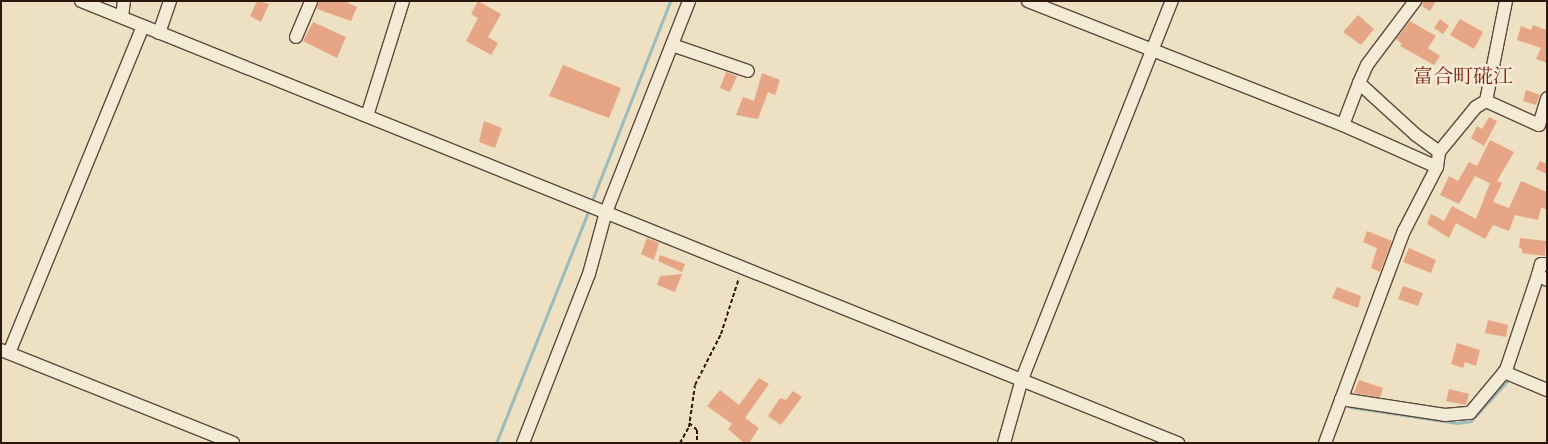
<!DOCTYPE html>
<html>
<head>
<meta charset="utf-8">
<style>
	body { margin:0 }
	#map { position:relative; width:1548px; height:444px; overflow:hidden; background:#eee0c2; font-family:"Gentium Book Plus","Noto Serif JP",serif }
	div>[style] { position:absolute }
	.stream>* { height:3px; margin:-1.5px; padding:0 1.5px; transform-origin:1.5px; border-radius:1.5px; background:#9cbbbc }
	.building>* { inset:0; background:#e6a685 }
	.path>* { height:2px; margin-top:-1px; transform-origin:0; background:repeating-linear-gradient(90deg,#2b170e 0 4px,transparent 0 6.5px) }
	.roads { filter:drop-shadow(1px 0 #5c493b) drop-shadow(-1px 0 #5c493b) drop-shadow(0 1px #5c493b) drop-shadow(0 -1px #5c493b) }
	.minor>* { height:12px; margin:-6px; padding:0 6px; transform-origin:6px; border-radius:6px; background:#f4ebd7 }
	span { translate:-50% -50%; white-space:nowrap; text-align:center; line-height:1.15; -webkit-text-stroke:5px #f4ebd7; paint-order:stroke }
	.quarter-label { font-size:20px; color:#7a1f14 }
	.frame { position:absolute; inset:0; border:2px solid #2b170e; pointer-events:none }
</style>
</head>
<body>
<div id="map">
	<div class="stream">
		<div style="left:591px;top:203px;width:217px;rotate:-68.6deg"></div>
		<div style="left:1350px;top:407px;width:108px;rotate:8.5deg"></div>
		<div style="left:1457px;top:423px;width:14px;rotate:-8deg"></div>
		<div style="left:1471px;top:421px;width:57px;rotate:-47.9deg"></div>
		<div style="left:496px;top:443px;width:252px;rotate:-68.3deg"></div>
	</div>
	<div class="building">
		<div style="clip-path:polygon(257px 1px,269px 4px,261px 22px,250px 16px)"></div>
		<div style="clip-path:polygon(319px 1px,344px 1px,357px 7px,351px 21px,317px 9px)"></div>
		<div style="clip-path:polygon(478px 1px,501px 14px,488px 37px,498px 43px,491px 55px,466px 41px,478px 18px,471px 14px)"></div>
		<div style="clip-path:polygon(1423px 1px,1436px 1px,1430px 11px,1422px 6px)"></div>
		<div style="clip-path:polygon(1358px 15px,1374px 29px,1361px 45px,1343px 32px)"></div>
		<div style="clip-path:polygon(1440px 19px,1449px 26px,1443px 34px,1434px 28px)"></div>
		<div style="clip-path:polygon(1460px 19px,1483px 32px,1474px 49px,1450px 35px)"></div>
		<div style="clip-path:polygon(1410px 21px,1436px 36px,1428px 48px,1440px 56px,1434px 65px,1400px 46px,1402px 44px,1396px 39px)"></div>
		<div style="clip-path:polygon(313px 22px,346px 37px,337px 58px,303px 41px)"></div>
		<div style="clip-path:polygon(1533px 25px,1547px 30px,1547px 63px,1536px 59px,1541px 48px,1517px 40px,1521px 26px,1531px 30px)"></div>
		<div style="clip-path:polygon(563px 65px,621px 88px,609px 118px,549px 96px)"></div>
		<div style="clip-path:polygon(726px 72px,737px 76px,730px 92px,720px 88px)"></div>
		<div style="clip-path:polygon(762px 73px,780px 80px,775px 95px,768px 92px,758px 119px,736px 115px,743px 97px,754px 101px)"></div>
		<div style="clip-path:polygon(1526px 90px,1540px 95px,1536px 105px,1523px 101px)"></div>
		<div style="clip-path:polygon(1489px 117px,1497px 121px,1484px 146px,1471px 138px,1477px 126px,1482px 129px)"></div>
		<div style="clip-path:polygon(484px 121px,502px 128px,495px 148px,479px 142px)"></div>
		<div style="clip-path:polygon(1490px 140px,1514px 152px,1497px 181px,1502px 183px,1493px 202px,1509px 208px,1521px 181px,1547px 192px,1547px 209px,1541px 208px,1538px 220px,1515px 215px,1509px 231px,1493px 225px,1485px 239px,1456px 223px,1449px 238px,1427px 224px,1431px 214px,1444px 221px,1452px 206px,1476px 219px,1490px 183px,1493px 185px,1475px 176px,1459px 204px,1440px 195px,1449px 176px,1458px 181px,1469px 162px,1477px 166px)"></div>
		<div style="clip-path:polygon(1540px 161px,1547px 164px,1547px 174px,1536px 169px)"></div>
		<div style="clip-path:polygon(1367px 231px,1392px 241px,1380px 272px,1371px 268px,1377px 248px,1363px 242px)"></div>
		<div style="clip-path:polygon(647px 238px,659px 243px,654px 260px,641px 254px)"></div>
		<div style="clip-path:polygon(1520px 238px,1546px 241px,1545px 256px,1522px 253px,1522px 249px,1519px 248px)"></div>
		<div style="clip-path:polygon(1409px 248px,1436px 260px,1431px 273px,1403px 262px)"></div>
		<div style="clip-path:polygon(660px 255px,685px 264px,682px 272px,658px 261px)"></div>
		<div style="clip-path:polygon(682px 274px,675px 292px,657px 285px,660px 276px)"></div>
		<div style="clip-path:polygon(1403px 286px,1423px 293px,1418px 306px,1398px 299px)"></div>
		<div style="clip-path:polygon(1337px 287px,1361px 296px,1358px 308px,1332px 298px)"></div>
		<div style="clip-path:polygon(1488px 320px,1508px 325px,1506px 337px,1485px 333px)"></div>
		<div style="clip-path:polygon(1457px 343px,1480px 350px,1476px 366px,1465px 362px,1463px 368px,1451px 364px)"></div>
		<div style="clip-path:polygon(759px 378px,769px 384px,745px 418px,759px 428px,749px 443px,744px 443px,728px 429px,732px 424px,707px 406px,720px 390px,739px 405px)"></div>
		<div style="clip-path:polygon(1359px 380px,1383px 388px,1380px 397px,1354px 393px)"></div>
		<div style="clip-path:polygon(1449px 389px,1469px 394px,1466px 405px,1446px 401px)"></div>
		<div style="clip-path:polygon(793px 391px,802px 397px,781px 425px,768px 416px,780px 398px,786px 400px)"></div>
	</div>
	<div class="path">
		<div style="left:689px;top:423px;width:11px;rotate:41deg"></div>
		<div style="left:697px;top:430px;width:13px;rotate:90deg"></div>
		<div style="left:680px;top:443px;width:18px;rotate:-61deg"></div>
		<div style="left:689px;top:427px;width:42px;rotate:-81.9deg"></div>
		<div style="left:695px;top:385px;width:57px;rotate:-63deg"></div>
		<div style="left:721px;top:334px;width:59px;rotate:-72.2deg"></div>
	</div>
	<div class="roads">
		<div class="minor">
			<div style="left:81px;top:1px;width:1183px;rotate:21.95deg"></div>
			<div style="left:1028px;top:1px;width:339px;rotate:21.5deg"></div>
			<div style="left:1343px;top:125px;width:103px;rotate:24.1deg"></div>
			<div style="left:1415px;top:1px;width:80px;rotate:126.9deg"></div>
			<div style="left:1367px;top:65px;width:20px;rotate:114deg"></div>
			<div style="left:1359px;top:83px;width:77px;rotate:42.4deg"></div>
			<div style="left:1416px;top:135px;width:29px;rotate:36deg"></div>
			<div style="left:122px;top:17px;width:16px;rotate:-83deg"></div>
			<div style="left:159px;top:33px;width:34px;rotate:-71deg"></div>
			<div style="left:296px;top:37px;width:39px;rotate:-67deg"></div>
			<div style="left:672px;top:45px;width:80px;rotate:18.9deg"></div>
			<div style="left:1486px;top:101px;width:102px;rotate:-78.7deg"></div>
			<div style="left:367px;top:116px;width:121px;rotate:-72.6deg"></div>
			<div style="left:1343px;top:125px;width:45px;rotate:-69.1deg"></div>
			<div style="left:1538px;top:275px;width:11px;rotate:-75deg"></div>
			<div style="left:1541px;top:264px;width:6px"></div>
			<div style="left:1px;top:350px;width:250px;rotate:21.8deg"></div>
			<div style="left:9px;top:353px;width:353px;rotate:-67.7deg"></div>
			<div style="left:1504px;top:372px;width:47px;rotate:22.7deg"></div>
			<div style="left:1341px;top:399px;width:105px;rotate:8.7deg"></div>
			<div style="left:1445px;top:415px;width:25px;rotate:-5deg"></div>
			<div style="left:1470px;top:413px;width:56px;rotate:-50.1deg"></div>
			<div style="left:1506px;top:370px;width:100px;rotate:-71.4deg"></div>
			<div style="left:1538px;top:275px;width:10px;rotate:29deg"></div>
			<div style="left:523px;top:443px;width:181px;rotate:-68.7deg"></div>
			<div style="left:589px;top:274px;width:64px;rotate:-74.7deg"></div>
			<div style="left:606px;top:212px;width:227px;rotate:-68.5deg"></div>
			<div style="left:1004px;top:443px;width:66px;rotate:-74.3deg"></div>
			<div style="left:1022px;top:379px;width:407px;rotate:-68.4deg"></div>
			<div style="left:1325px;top:443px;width:226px;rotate:-69.6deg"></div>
			<div style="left:1404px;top:231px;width:72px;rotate:-62.7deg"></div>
			<div style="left:1437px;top:167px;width:15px;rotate:-82deg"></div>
			<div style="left:1439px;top:152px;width:58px;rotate:-50.6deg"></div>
			<div style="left:1476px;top:107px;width:12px;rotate:-31deg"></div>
			<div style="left:1486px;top:101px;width:58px;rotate:24.4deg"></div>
			<div style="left:1539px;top:125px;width:28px;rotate:-73deg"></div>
		</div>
	</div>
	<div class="quarter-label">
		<span style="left:1463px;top:75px">富合町硴江</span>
	</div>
	<div class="frame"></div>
</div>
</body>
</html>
